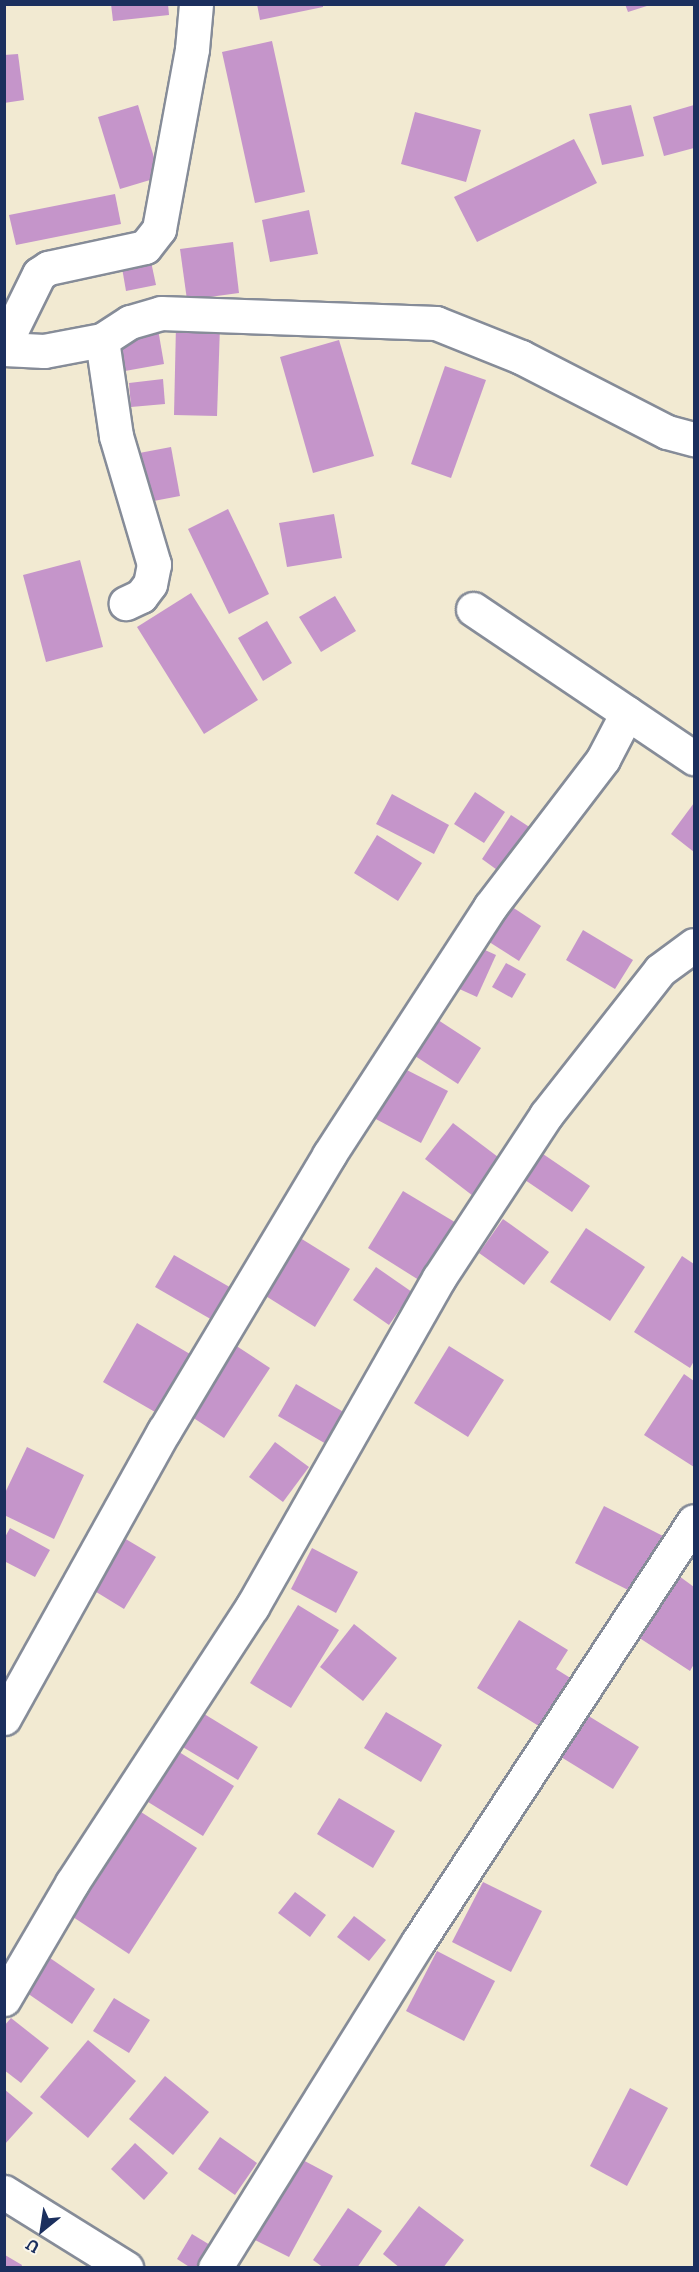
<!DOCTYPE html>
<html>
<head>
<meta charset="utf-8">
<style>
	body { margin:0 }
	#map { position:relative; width:699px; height:2272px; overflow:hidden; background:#f2ead2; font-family:"IM FELL DW Pica",serif }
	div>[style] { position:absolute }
	.building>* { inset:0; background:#c595ca }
	.roads { filter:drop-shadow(2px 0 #868c98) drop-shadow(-2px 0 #868c98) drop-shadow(0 2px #868c98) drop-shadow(0 -2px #868c98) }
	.minor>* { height:33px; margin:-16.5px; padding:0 16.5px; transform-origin:16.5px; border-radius:16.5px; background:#fff }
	span { translate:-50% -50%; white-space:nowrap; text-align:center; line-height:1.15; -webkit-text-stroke:6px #fbf7ec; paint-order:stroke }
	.frame { position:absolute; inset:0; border:6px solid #1b2f5e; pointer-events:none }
	.north { position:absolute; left:12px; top:2200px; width:60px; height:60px; -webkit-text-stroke:4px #fbf7ec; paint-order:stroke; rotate:210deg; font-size:16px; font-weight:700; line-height:24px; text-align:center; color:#1b2f5e }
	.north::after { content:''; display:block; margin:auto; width:21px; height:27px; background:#1b2f5e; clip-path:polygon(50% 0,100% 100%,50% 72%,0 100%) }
</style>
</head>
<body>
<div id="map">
	<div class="building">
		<div style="clip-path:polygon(111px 4px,168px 4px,169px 15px,113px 21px)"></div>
		<div style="clip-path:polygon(257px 4px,323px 4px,323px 7px,260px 20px)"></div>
		<div style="clip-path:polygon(625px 4px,650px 4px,650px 5px,628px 12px)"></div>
		<div style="clip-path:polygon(272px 41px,305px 192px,255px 203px,222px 52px)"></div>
		<div style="clip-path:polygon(18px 54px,24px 100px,4px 103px,4px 55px)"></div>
		<div style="clip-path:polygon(138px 105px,160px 177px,120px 189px,98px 117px)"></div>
		<div style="clip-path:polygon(631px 105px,644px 156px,602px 165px,589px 114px)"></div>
		<div style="clip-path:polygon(694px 105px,694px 148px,664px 156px,653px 117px)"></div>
		<div style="clip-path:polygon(415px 112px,481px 130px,466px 182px,401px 164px)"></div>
		<div style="clip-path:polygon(574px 139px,597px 183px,477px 242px,454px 197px)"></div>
		<div style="clip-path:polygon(115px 194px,121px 224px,16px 245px,9px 215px)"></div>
		<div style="clip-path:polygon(309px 210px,318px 254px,270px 262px,262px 220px)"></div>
		<div style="clip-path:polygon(233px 242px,239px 293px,187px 300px,180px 249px)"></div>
		<div style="clip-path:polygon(150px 257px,156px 285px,126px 291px,121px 262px)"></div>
		<div style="clip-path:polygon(176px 325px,220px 326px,217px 416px,174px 415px)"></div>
		<div style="clip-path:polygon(158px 329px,164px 364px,125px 371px,119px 335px)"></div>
		<div style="clip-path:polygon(339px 340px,374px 456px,313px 473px,280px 357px)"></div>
		<div style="clip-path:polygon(445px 366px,486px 380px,451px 478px,411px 464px)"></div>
		<div style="clip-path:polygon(163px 379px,165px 404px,131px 407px,129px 383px)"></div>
		<div style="clip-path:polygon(171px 447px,180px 496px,143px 503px,134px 454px)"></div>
		<div style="clip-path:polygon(228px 509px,269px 594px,229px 614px,188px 529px)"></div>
		<div style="clip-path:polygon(334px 514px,342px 558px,287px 567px,279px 523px)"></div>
		<div style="clip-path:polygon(80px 560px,103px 647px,46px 662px,23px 575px)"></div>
		<div style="clip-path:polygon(191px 593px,258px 700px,204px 734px,137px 627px)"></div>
		<div style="clip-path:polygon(335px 596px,356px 631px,321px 652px,299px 617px)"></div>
		<div style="clip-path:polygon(267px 621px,292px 663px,263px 681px,238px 638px)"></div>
		<div style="clip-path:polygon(475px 792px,505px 812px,484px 843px,454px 824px)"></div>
		<div style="clip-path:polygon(392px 794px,449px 825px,434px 854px,376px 824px)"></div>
		<div style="clip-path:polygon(694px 803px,694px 852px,671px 834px)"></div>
		<div style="clip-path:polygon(511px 815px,534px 830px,504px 875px,482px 859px)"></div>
		<div style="clip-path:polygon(377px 835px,422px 863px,398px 901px,354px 873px)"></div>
		<div style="clip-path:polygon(506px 903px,541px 926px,519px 961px,483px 938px)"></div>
		<div style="clip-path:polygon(583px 930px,633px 960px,615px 989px,566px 960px)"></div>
		<div style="clip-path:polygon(474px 945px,496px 955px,477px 997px,455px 987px)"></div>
		<div style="clip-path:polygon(506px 963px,526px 974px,512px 998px,492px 987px)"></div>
		<div style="clip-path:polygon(435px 1018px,481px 1048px,458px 1084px,412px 1054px)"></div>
		<div style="clip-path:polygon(399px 1066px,448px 1091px,421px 1143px,372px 1117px)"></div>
		<div style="clip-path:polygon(453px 1123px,506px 1163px,477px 1199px,425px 1159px)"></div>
		<div style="clip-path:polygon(543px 1154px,590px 1186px,572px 1212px,525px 1180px)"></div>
		<div style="clip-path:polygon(403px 1191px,458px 1224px,422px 1282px,368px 1248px)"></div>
		<div style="clip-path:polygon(503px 1219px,549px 1252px,524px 1285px,479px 1253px)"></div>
		<div style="clip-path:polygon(586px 1228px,645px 1267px,610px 1321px,550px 1282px)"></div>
		<div style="clip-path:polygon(297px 1236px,350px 1269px,315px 1327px,261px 1293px)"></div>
		<div style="clip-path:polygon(174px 1255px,233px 1289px,214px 1321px,155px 1287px)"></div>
		<div style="clip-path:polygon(682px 1256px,694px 1264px,694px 1361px,690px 1368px,634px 1332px)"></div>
		<div style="clip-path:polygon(376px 1267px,412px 1292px,389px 1325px,353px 1300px)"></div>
		<div style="clip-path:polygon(137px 1323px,190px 1354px,155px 1412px,103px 1382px)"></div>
		<div style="clip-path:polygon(235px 1345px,270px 1368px,224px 1438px,189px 1415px)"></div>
		<div style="clip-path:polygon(449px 1346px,504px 1380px,468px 1437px,414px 1403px)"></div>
		<div style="clip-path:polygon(684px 1374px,694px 1381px,694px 1467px,644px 1435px)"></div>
		<div style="clip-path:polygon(296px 1384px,352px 1417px,333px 1448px,278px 1416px)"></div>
		<div style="clip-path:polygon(275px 1442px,309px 1467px,283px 1502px,249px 1477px)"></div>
		<div style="clip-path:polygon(27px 1447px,84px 1475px,54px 1539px,4px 1515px,4px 1495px)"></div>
		<div style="clip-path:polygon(604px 1506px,663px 1536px,634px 1593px,575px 1563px)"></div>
		<div style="clip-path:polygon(10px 1528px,50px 1550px,35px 1577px,4px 1561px,4px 1539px)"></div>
		<div style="clip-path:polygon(124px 1538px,156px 1557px,124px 1609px,93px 1590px)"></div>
		<div style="clip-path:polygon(312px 1548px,358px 1572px,336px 1613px,291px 1589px)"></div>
		<div style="clip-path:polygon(679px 1576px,694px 1587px,694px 1664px,690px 1671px,638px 1637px)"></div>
		<div style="clip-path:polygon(298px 1605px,339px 1630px,291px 1708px,250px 1683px)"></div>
		<div style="clip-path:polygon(519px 1620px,568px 1650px,556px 1669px,572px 1679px,542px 1728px,477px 1688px)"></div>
		<div style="clip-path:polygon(354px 1624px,397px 1658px,363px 1701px,320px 1667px)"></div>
		<div style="clip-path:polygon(201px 1712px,258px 1747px,238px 1780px,181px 1746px)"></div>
		<div style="clip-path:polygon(386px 1712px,442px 1745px,421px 1782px,364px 1748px)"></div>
		<div style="clip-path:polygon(587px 1715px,639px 1747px,613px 1789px,561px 1757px)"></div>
		<div style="clip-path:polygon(171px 1747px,234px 1786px,203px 1836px,140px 1797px)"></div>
		<div style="clip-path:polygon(339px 1798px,395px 1831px,373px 1868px,317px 1834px)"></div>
		<div style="clip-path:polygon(141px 1812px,197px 1848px,129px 1954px,73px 1917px)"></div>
		<div style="clip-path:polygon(483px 1882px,542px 1911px,511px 1972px,452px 1942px)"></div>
		<div style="clip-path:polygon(295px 1892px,326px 1915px,310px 1937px,278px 1913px)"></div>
		<div style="clip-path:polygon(354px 1916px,386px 1940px,369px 1961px,337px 1937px)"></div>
		<div style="clip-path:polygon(437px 1951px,495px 1981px,464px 2041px,406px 2011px)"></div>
		<div style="clip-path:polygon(50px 1958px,95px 1989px,72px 2024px,27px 1993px)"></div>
		<div style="clip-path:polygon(114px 1998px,150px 2020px,129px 2053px,93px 2031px)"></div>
		<div style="clip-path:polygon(11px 2018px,49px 2048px,21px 2083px,4px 2070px,4px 2026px)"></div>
		<div style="clip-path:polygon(88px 2040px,136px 2081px,88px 2138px,40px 2097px)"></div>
		<div style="clip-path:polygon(165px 2076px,209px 2112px,173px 2155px,129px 2119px)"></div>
		<div style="clip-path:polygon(630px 2088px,668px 2108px,627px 2186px,590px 2166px)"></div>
		<div style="clip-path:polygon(4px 2089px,33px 2113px,4px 2145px)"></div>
		<div style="clip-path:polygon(220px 2137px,257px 2163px,235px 2195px,198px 2169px)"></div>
		<div style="clip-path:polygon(135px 2143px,168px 2173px,144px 2200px,111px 2169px)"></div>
		<div style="clip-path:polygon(299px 2158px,333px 2176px,289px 2257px,255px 2240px)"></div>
		<div style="clip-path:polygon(419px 2206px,464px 2240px,443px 2268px,400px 2268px,383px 2254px)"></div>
		<div style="clip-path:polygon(348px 2208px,382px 2231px,357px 2268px,324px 2268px,313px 2260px)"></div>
		<div style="clip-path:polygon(192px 2234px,215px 2248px,203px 2268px,191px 2268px,177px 2259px)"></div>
		<div style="clip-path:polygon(5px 2255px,22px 2265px,21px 2268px,5px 2268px)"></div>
	</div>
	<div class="roads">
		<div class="minor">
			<div style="left:102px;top:340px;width:97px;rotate:81.7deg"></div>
			<div style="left:116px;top:436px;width:134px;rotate:73.5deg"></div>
			<div style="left:154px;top:564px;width:20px;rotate:101deg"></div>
			<div style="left:150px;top:584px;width:15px;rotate:127deg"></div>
			<div style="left:141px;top:596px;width:17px;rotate:155deg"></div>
			<div style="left:4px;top:345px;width:79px;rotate:-63.8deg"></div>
			<div style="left:39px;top:274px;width:11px;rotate:-34deg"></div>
			<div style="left:48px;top:268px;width:99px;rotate:-12.2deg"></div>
			<div style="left:145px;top:247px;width:23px;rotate:-52deg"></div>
			<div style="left:159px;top:229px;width:183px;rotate:-79.6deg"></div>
			<div style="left:192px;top:49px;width:45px;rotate:-84.9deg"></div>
			<div style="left:4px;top:349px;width:40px;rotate:2.9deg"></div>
			<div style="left:44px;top:351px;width:59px;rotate:-10.7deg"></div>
			<div style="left:102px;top:340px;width:33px;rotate:-33deg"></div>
			<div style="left:130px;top:322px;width:32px;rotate:-16deg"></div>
			<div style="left:161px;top:313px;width:275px;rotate:2.1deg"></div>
			<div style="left:436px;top:323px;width:92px;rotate:21.8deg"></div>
			<div style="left:521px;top:357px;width:164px;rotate:27.2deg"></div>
			<div style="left:667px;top:432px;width:28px;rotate:15deg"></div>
			<div style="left:473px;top:609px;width:267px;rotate:34deg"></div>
			<div style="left:4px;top:1718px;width:329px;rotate:-60.9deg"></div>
			<div style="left:164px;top:1431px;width:322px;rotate:-59.1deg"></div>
			<div style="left:329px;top:1155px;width:296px;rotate:-57deg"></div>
			<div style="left:490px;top:907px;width:186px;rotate:-52.6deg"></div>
			<div style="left:603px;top:759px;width:52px;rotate:-62.4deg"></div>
			<div style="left:4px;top:1999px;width:134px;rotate:-59.6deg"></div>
			<div style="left:72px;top:1883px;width:330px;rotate:-56.9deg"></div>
			<div style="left:252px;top:1607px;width:378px;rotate:-60.4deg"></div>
			<div style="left:439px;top:1278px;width:195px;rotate:-56.7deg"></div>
			<div style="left:546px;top:1115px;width:184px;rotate:-51.8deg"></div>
			<div style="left:660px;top:970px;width:42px;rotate:-36.3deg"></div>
			<div style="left:4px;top:2192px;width:144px;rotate:31.9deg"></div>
			<div style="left:215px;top:2268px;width:384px;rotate:-58.1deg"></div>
			<div style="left:418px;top:1942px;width:503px;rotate:-56.75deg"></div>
		</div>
	</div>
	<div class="frame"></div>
	<div class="north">U</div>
</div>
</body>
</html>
